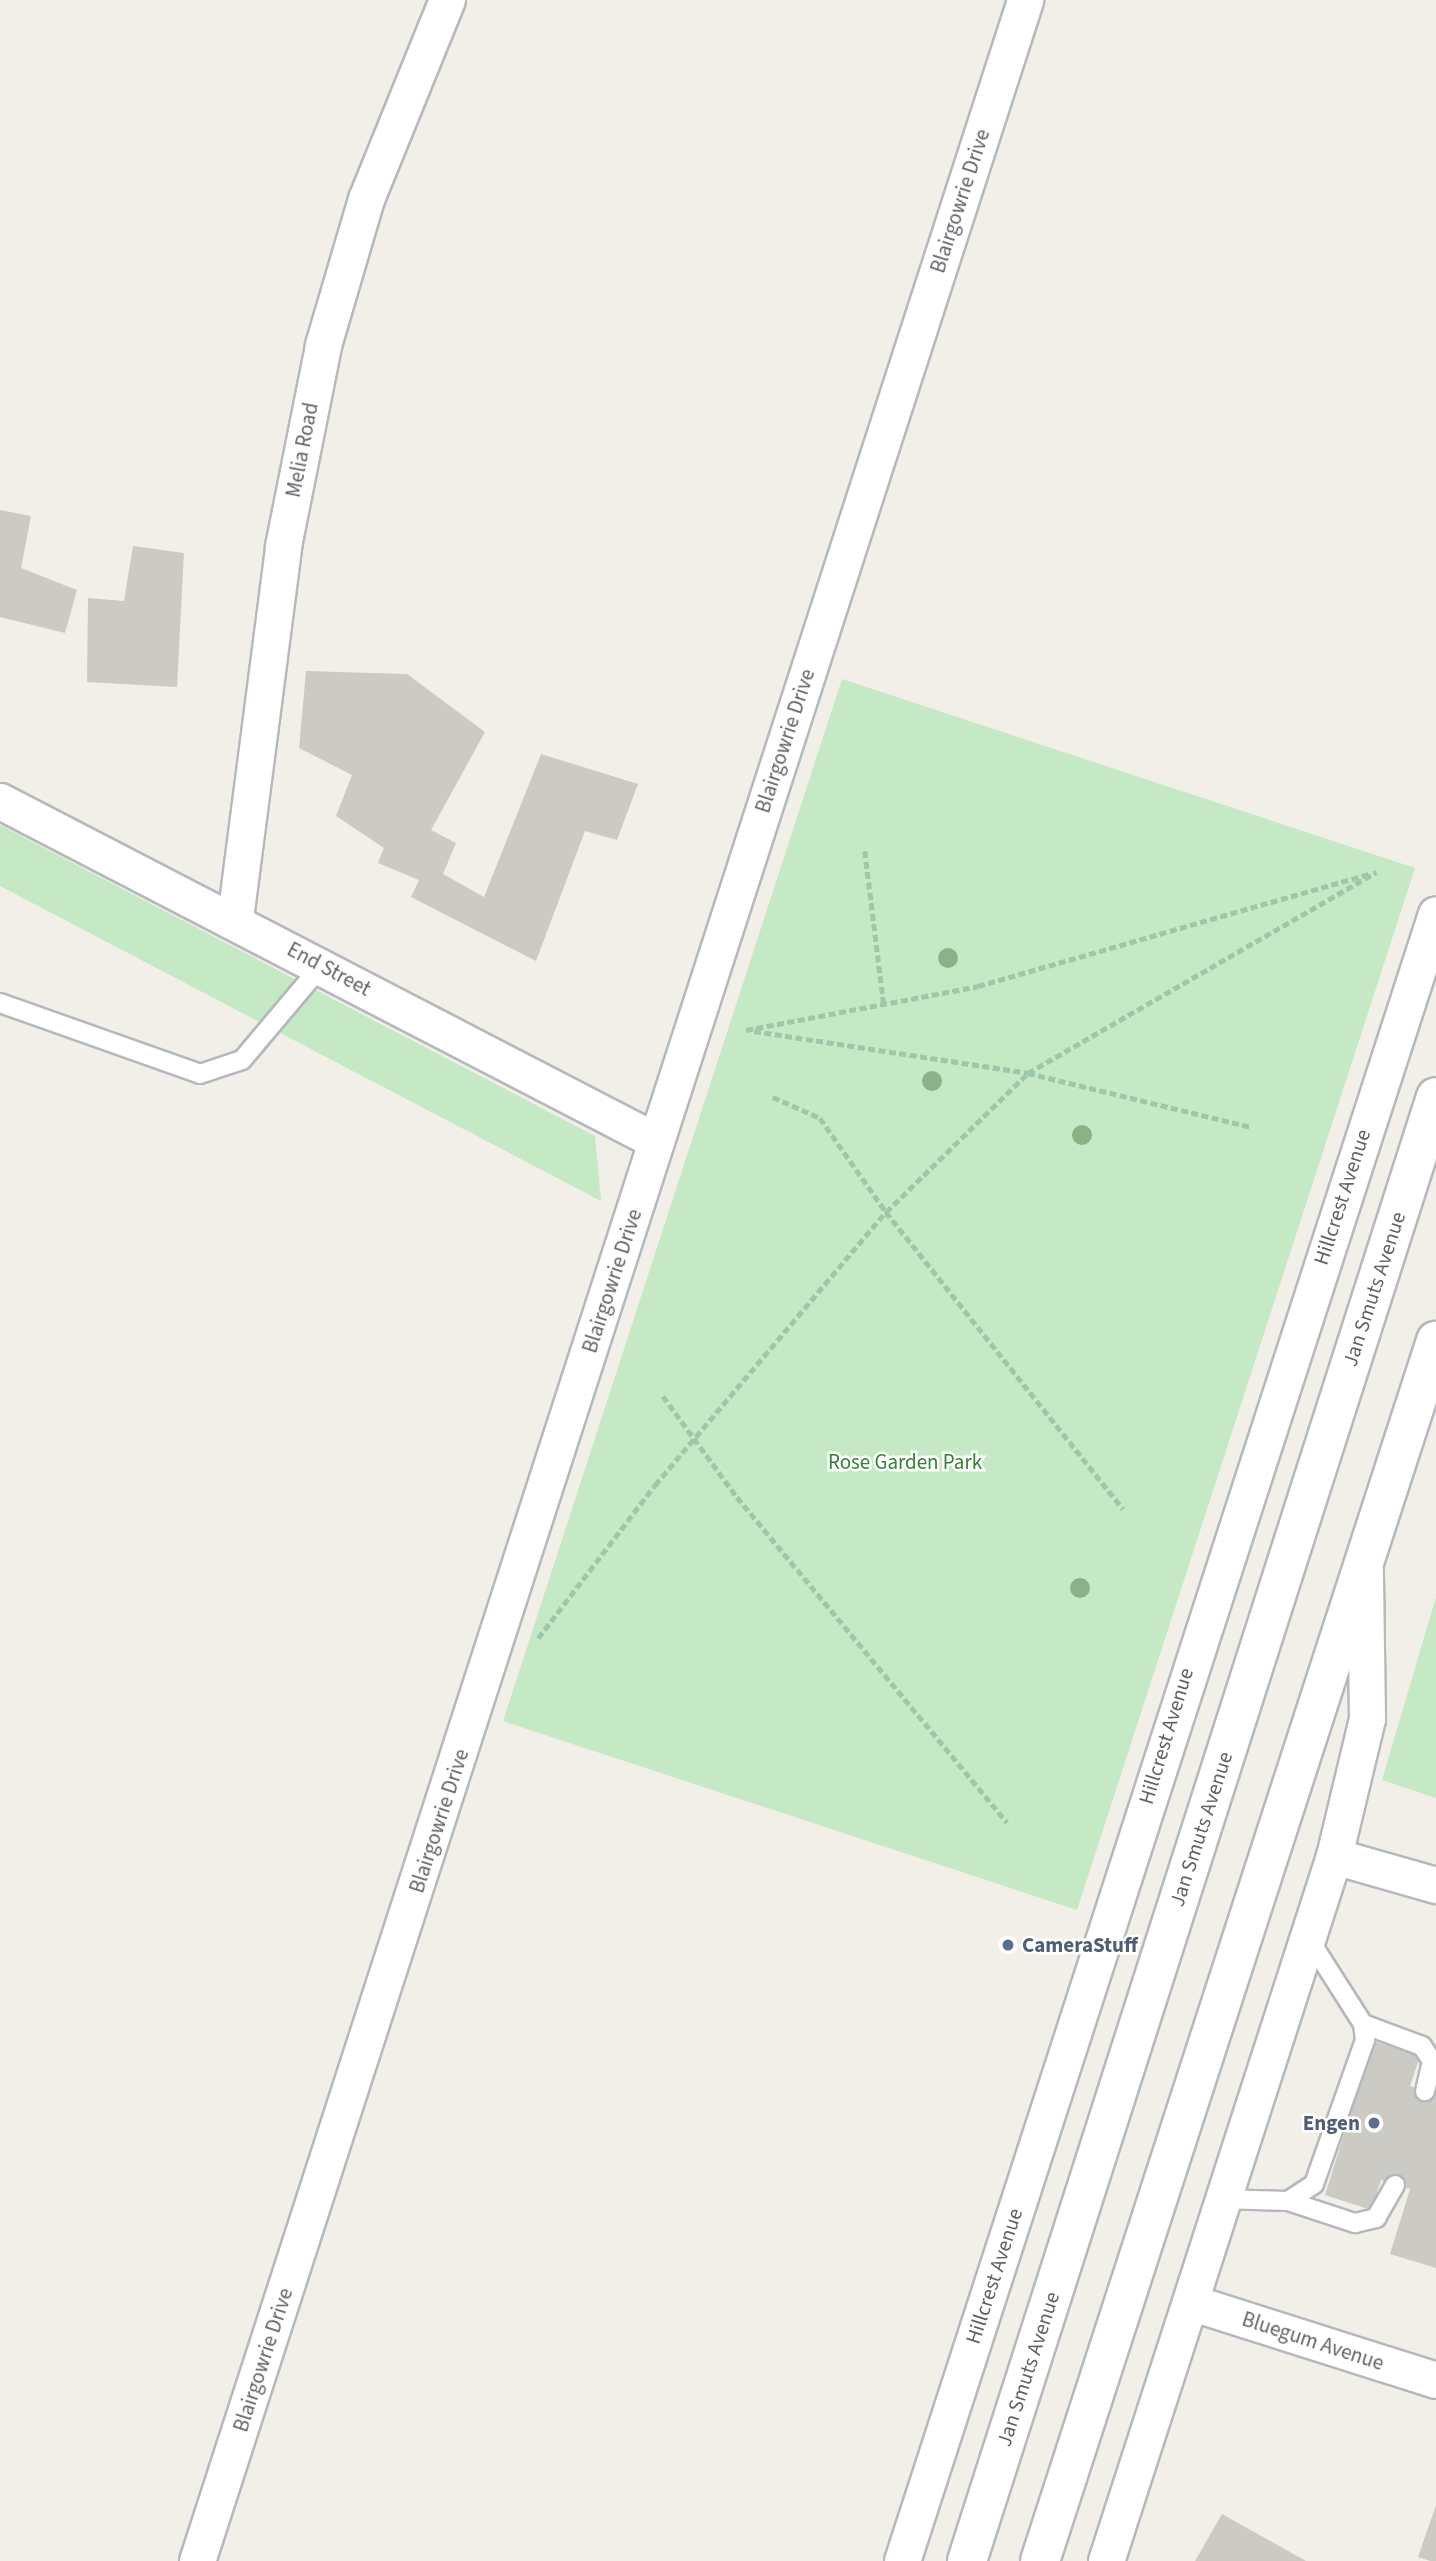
<!DOCTYPE html>
<html>
<head>
<meta charset="utf-8">
<style>
	body { margin:0 }
	#map { position:relative; width:1436px; height:2561px; overflow:hidden; background:#f1efe8; font-family:"Source Sans 3",sans-serif }
	div>[style] { position:absolute }
	.green>* { inset:0; background:#c5e8c5 }
	.building>* { inset:0; background:#cccac5 }
	.path>* { height:4.5px; margin-top:-2.25px; transform-origin:0; background:repeating-linear-gradient(90deg,#9cc7a9 0 7px,transparent 0 10.5px) }
	.roads { filter:drop-shadow(2px 0 #b5b8bc) drop-shadow(-2px 0 #b5b8bc) drop-shadow(0 2px #b5b8bc) drop-shadow(0 -2px #b5b8bc) }
	.lane>* { height:18px; margin:-9px; padding:0 9px; transform-origin:9px; border-radius:9px; background:#fff }
	.street>* { height:35px; margin:-17.5px; padding:0 17.5px; transform-origin:17.5px; border-radius:17.5px; background:#fff }
	.secondary>* { height:38px; margin:-19px; padding:0 19px; transform-origin:19px; border-radius:19px; background:#fff }
	.trees>* { width:20px; height:20px; margin:-10px; border-radius:50%; background:#89b387 }
	.dots>* { width:19px; height:19px; translate:-50% -50%; box-sizing:border-box; border:4px solid #fff; border-radius:50% }
	span { translate:-50% -50%; white-space:nowrap; text-align:center; line-height:1.15; -webkit-text-stroke:5px #fff; paint-order:stroke }
	.street-label { font-size:21px; color:#5f6368 }
	.park-label { font-size:21px; color:#348238 }
	.service-label { font-size:21px; color:#4e5e75; font-weight:700 }
	.left { translate:0 -50%; text-align:left }
	.right { translate:-100% -50%; text-align:right }
</style>
</head>
<body>
<div id="map">
	<div class="green">
		<div style="clip-path:polygon(842px 679px,1415px 868px,1077px 1910px,503px 1721px)"></div>
		<div style="clip-path:polygon(0 825px,595px 1136px,601px 1201px,0 886px)"></div>
		<div style="clip-path:polygon(1436px 1597px,1436px 1798px,1382px 1780px)"></div>
	</div>
	<div class="building">
		<div style="clip-path:polygon(0 510px,31px 516px,21px 568px,77px 590px,65px 633px,0 617px)"></div>
		<div style="clip-path:polygon(133px 546px,184px 553px,177px 687px,87px 682px,88px 598px,124px 601px)"></div>
		<div style="clip-path:polygon(306px 671px,407px 674px,485px 732px,431px 830px,456px 843px,443px 874px,484px 897px,541px 754px,638px 784px,617px 840px,585px 831px,536px 961px,411px 897px,419px 880px,378px 863px,384px 848px,336px 816px,352px 775px,299px 748px)"></div>
		<div style="clip-path:polygon(1373px 2041px,1420px 2056px,1410px 2086px,1436px 2094px,1436px 2268px,1390px 2254px,1410px 2189px,1381px 2180px,1371px 2210px,1325px 2195px)"></div>
		<div style="clip-path:polygon(1436px 2505px,1436px 2561px,1430px 2561px,1418px 2557px)"></div>
		<div style="clip-path:polygon(1222px 2514px,1306px 2561px,1195px 2561px)"></div>
	</div>
	<div class="path">
		<div style="left:865px;top:851px;width:156px;rotate:83deg"></div>
		<div style="left:746px;top:1030px;width:236px;rotate:-10.7deg"></div>
		<div style="left:978px;top:986px;width:407px;rotate:-16deg"></div>
		<div style="left:754px;top:1031px;width:277px;rotate:8.7deg"></div>
		<div style="left:1028px;top:1073px;width:230px;rotate:13.6deg"></div>
		<div style="left:773px;top:1097px;width:51px;rotate:24.1deg"></div>
		<div style="left:820px;top:1118px;width:115px;rotate:54.9deg"></div>
		<div style="left:886px;top:1212px;width:380px;rotate:51.4deg"></div>
		<div style="left:663px;top:1396px;width:125px;rotate:53.8deg"></div>
		<div style="left:737px;top:1497px;width:423px;rotate:50.3deg"></div>
		<div style="left:538px;top:1638px;width:193px;rotate:-52.6deg"></div>
		<div style="left:655px;top:1485px;width:358px;rotate:-49.8deg"></div>
		<div style="left:886px;top:1212px;width:199px;rotate:-44.4deg"></div>
		<div style="left:1028px;top:1073px;width:402px;rotate:-30deg"></div>
	</div>
	<div class="roads">
		<div class="lane">
			<div style="left:0;top:1003px;width:212px;rotate:19.5deg"></div>
			<div style="left:200px;top:1074px;width:44px;rotate:-18.4deg"></div>
			<div style="left:242px;top:1060px;width:124px;rotate:-49.9deg"></div>
			<div style="left:1363px;top:2024px;width:63px;rotate:20.4deg"></div>
			<div style="left:1422px;top:2046px;width:18px;rotate:56deg"></div>
			<div style="left:1432px;top:2061px;width:31px;rotate:103deg"></div>
			<div style="left:1219px;top:2199px;width:69px;rotate:1.7deg"></div>
			<div style="left:1288px;top:2201px;width:31px;rotate:-33deg"></div>
			<div style="left:1314px;top:2184px;width:153px;rotate:-70.5deg"></div>
			<div style="left:1365px;top:2040px;width:16px;rotate:-97deg"></div>
			<div style="left:1363px;top:2024px;width:104px;rotate:-122.5deg"></div>
			<div style="left:1288px;top:2201px;width:71px;rotate:18.2deg"></div>
			<div style="left:1355px;top:2223px;width:22px;rotate:-13deg"></div>
			<div style="left:1376px;top:2218px;width:38px;rotate:-60deg"></div>
		</div>
		<div class="street">
			<div style="left:0;top:801px;width:739px;rotate:27.4deg"></div>
			<div style="left:235px;top:918px;width:375px;rotate:-82.6deg"></div>
			<div style="left:283px;top:546px;width:205px;rotate:-78.7deg"></div>
			<div style="left:323px;top:345px;width:152px;rotate:-73.6deg"></div>
			<div style="left:366px;top:199px;width:215px;rotate:-67.9deg"></div>
			<div style="left:1334px;top:1856px;width:106px;rotate:15.9deg"></div>
			<div style="left:1190px;top:2302px;width:258px;rotate:17.6deg"></div>
			<div style="left:197px;top:2561px;width:2692px;rotate:-72.08deg"></div>
			<div style="left:902px;top:2561px;width:1731px;rotate:-72.04deg"></div>
			<div style="left:1106px;top:2561px;width:741px;rotate:-72.08deg"></div>
			<div style="left:1334px;top:1856px;width:141px;rotate:-76.5deg"></div>
			<div style="left:1367px;top:1719px;width:149px;rotate:-90.8deg"></div>
		</div>
		<div class="secondary">
			<div style="left:967px;top:2561px;width:1537px;rotate:-72.24deg"></div>
			<div style="left:1040px;top:2561px;width:1283px;rotate:-72.02deg"></div>
		</div>
	</div>
	<div class="trees">
		<div style="left:948px;top:958px"></div>
		<div style="left:932px;top:1081px"></div>
		<div style="left:1082px;top:1135px"></div>
		<div style="left:1080px;top:1588px"></div>
	</div>
	<div class="dots">
		<div style="left:1008px;top:1945px;background:#5c6f8a"></div>
		<div style="left:1374px;top:2123px;background:#5c6f8a"></div>
	</div>
	<div class="street-label">
		<span style="left:960px;top:201px;rotate:-72deg">Blairgowrie Drive</span>
		<span style="left:302px;top:450px;rotate:-79deg">Melia Road</span>
		<span style="left:785px;top:741px;rotate:-72deg">Blairgowrie Drive</span>
		<span style="left:329px;top:969px;rotate:28deg">End Street</span>
		<span style="left:1342px;top:1197px;rotate:-72deg">Hillcrest Avenue</span>
		<span style="left:612px;top:1281px;rotate:-72deg">Blairgowrie Drive</span>
		<span style="left:1374px;top:1289px;rotate:-72deg">Jan Smuts Avenue</span>
		<span style="left:1166px;top:1736px;rotate:-73deg">Hillcrest Avenue</span>
		<span style="left:439px;top:1821px;rotate:-72deg">Blairgowrie Drive</span>
		<span style="left:1201px;top:1829px;rotate:-72deg">Jan Smuts Avenue</span>
		<span style="left:994px;top:2276px;rotate:-72deg">Hillcrest Avenue</span>
		<span style="left:1313px;top:2341px;rotate:18deg">Bluegum Avenue</span>
		<span style="left:263px;top:2360px;rotate:-72deg">Blairgowrie Drive</span>
		<span style="left:1028px;top:2369px;rotate:-72deg">Jan Smuts Avenue</span>
	</div>
	<div class="park-label">
		<span style="left:905px;top:1462px">Rose Garden Park</span>
	</div>
	<div class="service-label">
		<span class="left" style="left:1022px;top:1945px">CameraStuff</span>
		<span class="right" style="left:1360px;top:2123px">Engen</span>
	</div>
</div>
</body>
</html>
